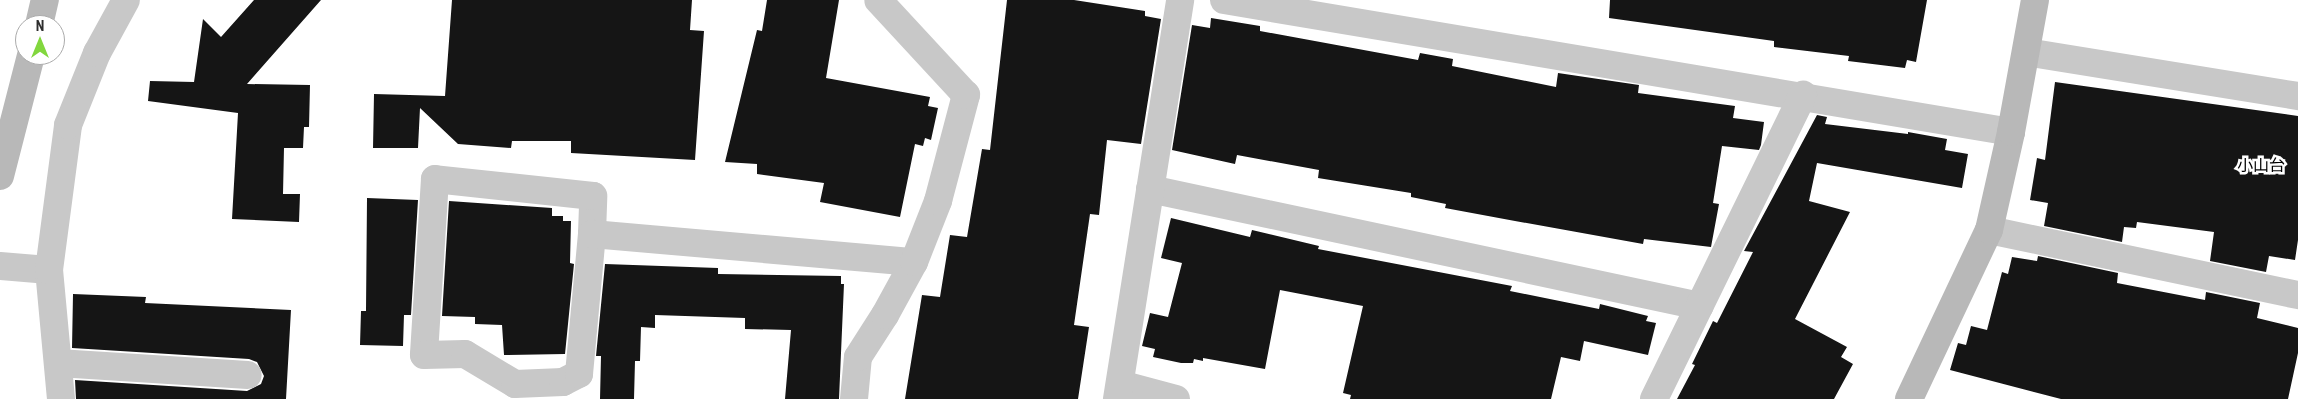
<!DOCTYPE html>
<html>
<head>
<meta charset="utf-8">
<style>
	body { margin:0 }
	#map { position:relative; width:2298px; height:399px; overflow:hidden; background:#fff; font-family:"Roboto Condensed","Noto Sans JP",sans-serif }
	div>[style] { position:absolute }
	.building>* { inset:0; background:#151515 }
	.street>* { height:28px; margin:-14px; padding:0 14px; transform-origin:14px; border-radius:14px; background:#c8c8c8 }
	.secondary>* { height:28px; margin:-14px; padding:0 14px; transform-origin:14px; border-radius:14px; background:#b8b8b8 }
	span { translate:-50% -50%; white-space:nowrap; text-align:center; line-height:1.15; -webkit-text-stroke:5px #fff; paint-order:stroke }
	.quarter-label { font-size:16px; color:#000 }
	.north { position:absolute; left:15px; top:15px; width:50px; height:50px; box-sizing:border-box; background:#fff; border:1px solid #ababab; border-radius:50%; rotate:0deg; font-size:14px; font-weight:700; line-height:20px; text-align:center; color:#2e2e2e }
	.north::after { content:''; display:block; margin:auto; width:18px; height:22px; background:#82d73e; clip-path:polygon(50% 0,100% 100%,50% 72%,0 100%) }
</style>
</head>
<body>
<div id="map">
	<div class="building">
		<div style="clip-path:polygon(254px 0,321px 0,247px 84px,310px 85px,309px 127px,304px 127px,303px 148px,284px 148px,283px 194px,300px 194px,299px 222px,232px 219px,238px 113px,148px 101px,150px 81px,194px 82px,203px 19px,221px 37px)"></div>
		<div style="clip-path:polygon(452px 0,692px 0,690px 30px,704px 31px,695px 160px,571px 153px,571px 141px,512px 141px,511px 148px,458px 144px,420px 108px,418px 148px,373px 148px,374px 94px,445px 96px)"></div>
		<div style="clip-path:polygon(767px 0,839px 0,826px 78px,930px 97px,928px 106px,938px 108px,931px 140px,925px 138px,923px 146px,915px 144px,900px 217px,820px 202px,824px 183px,757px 174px,757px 164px,725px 162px,757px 30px,762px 31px)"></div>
		<div style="clip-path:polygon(1007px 0,1074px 0,1145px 11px,1145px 16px,1161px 19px,1141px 144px,1107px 140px,1099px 215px,1090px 214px,1074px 325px,1089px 327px,1078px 399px,905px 399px,922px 295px,940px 297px,950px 235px,967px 237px,982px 149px,990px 150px)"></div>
		<div style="clip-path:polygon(1610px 0,1927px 0,1916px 62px,1907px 60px,1905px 68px,1848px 61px,1849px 56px,1774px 47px,1774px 41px,1609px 18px)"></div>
		<div style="clip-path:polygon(1211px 18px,1260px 26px,1260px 31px,1418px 60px,1420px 53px,1453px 59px,1452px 66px,1556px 87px,1558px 73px,1639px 85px,1638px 93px,1735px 106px,1733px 118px,1764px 122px,1761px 145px,1759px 150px,1722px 146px,1713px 203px,1719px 204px,1711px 247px,1644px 239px,1643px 244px,1515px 221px,1445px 208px,1446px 204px,1411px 197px,1411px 193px,1318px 178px,1319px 170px,1237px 155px,1235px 164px,1172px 150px,1192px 25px,1210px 28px)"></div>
		<div style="clip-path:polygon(2055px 82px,2298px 116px,2298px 240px,2295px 260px,2269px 256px,2266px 272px,2210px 261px,2214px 232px,2137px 222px,2136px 228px,2124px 227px,2122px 242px,2044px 226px,2048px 203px,2030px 200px,2037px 158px,2045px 160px)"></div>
		<div style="clip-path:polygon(1817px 115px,1827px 117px,1825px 124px,1908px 134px,1908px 132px,1947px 139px,1945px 150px,1968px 154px,1962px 188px,1817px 163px,1809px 201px,1850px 212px,1795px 319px,1847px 347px,1841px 357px,1853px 364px,1834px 399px,1677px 399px,1695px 365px,1692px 364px,1713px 321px,1717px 323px,1753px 252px,1744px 251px)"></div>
		<div style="clip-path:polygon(367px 198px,418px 200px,411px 315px,404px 315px,403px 346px,360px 345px,361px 311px,366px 311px)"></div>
		<div style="clip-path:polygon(449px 201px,552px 208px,552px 216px,563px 216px,563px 221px,571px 221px,570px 263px,574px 264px,565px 354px,504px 355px,502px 325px,475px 324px,475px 317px,442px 316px)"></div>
		<div style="clip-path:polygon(1171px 218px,1250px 237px,1252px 230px,1319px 246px,1318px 249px,1512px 286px,1510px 291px,1599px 309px,1600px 304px,1648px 316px,1646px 321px,1656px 323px,1648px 355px,1584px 341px,1580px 361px,1561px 357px,1551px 399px,1350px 399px,1351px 395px,1343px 393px,1363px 306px,1280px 290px,1265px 369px,1203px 358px,1203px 361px,1194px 359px,1193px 363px,1181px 363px,1153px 357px,1155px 349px,1142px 346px,1150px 313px,1168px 317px,1182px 263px,1161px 258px)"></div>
		<div style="clip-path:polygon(2038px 256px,2118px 273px,2117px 283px,2205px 300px,2206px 292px,2260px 303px,2257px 318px,2298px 328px,2298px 353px,2288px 399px,2061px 399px,1950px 370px,1958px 343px,1966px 345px,1971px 326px,1987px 330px,2002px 272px,2008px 274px,2012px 257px,2037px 261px)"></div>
		<div style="clip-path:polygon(605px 264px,718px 268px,718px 274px,841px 276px,841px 284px,844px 284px,839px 399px,785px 399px,791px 330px,745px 329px,745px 318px,655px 315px,655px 328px,641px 327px,640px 361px,635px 361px,634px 399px,600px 399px,601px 356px,596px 356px)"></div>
		<div style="clip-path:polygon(73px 294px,146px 297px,145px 303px,291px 310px,286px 399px,76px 399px,75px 380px,247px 391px,261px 384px,264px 376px,257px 362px,249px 359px,72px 348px)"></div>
	</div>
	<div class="street">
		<div style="left:1224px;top:0;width:798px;rotate:9.52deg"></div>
		<div style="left:2026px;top:52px;width:276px;rotate:9.2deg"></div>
		<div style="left:1150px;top:189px;width:562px;rotate:12.01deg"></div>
		<div style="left:1989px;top:230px;width:316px;rotate:11.9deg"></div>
		<div style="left:592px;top:234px;width:38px;rotate:-88deg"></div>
		<div style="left:593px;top:196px;width:159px;rotate:-173.9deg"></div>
		<div style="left:435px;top:179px;width:176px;rotate:93.6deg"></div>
		<div style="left:424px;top:355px;width:41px;rotate:-1.4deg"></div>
		<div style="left:465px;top:354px;width:58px;rotate:31deg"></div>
		<div style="left:515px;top:384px;width:48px;rotate:-2.4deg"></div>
		<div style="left:563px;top:382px;width:18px;rotate:-27deg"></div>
		<div style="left:579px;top:374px;width:141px;rotate:-84.7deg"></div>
		<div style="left:592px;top:234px;width:323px;rotate:5deg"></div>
		<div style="left:0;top:266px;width:49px;rotate:4.7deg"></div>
		<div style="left:58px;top:363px;width:190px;rotate:3.6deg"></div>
		<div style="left:1120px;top:384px;width:58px;rotate:15deg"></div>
		<div style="left:61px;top:399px;width:130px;rotate:-95.3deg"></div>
		<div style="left:49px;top:270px;width:146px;rotate:-82.5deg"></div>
		<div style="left:68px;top:125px;width:78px;rotate:-68.1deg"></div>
		<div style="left:97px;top:53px;width:60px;rotate:-61.3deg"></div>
		<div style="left:854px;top:399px;width:42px;rotate:-84.6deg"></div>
		<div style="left:858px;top:357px;width:50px;rotate:-57.3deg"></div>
		<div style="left:885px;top:315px;width:60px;rotate:-61.3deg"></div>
		<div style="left:914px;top:262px;width:66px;rotate:-68.5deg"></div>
		<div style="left:938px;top:201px;width:110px;rotate:-75.2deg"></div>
		<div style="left:966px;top:95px;width:129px;rotate:-132.8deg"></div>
		<div style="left:1117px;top:399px;width:404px;rotate:-81deg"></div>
		<div style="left:1654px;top:399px;width:339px;rotate:-63.9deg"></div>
	</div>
	<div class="secondary">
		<div style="left:39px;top:25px;width:26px;rotate:-77deg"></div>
		<div style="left:0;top:176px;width:125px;rotate:-75.6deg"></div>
		<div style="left:1909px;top:399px;width:187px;rotate:-64.7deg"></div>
		<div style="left:1989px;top:230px;width:100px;rotate:-77.3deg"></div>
		<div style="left:2011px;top:132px;width:134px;rotate:-79.7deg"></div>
	</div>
	<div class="quarter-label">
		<span style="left:2261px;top:166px">小山台</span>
	</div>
	<div class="north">N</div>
</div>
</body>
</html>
